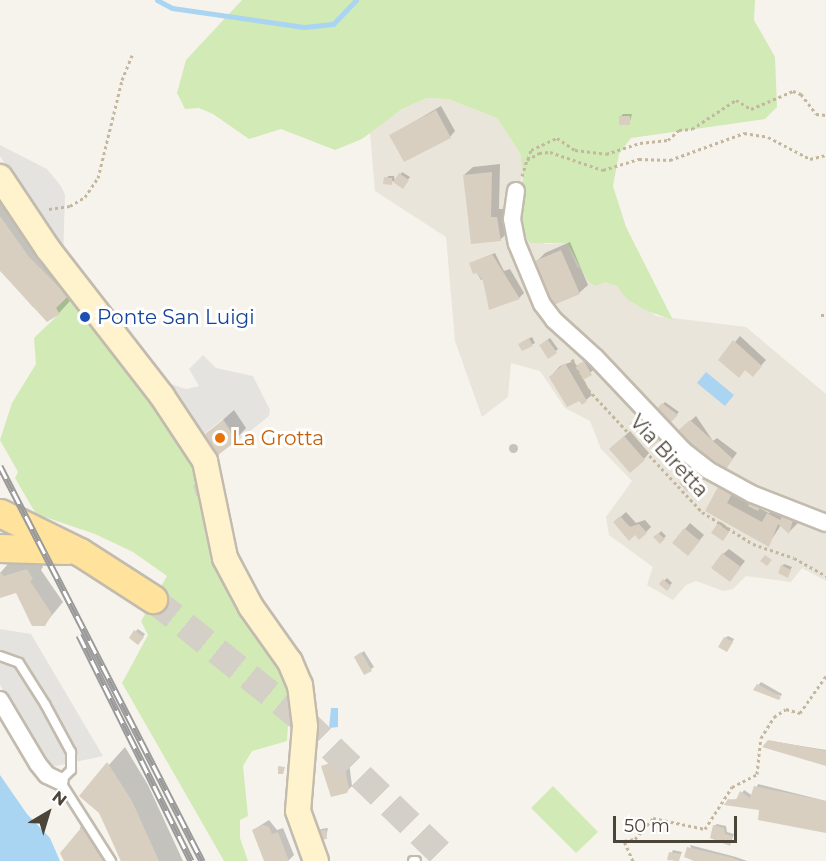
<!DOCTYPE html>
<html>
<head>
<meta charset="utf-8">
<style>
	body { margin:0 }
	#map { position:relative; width:826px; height:861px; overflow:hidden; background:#f6f3ec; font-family:Montserrat,sans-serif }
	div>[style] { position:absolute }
	.residential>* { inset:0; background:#eae5da }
	.green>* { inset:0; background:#d2eab5 }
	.parking>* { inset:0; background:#e5e3e0 }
	.water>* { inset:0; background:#a9d4f2 }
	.shadow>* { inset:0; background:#0003 }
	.round { border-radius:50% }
	.stream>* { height:5px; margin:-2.5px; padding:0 2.5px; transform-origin:2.5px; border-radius:2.5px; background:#a9d4f2 }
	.building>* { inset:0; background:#d8cfc1 }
	.primary-tunnel>* { height:27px; margin-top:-13.5px; transform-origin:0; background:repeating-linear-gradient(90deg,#d4d0c8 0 27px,transparent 0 41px) }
	.path>* { height:3px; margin-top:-1.5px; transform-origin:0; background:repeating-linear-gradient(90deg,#c4b79f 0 3px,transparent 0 6px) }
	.roads { filter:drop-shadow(2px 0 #c2bbae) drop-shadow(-2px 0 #c2bbae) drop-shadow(0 2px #c2bbae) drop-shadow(0 -2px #c2bbae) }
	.service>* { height:8px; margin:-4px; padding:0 4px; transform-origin:4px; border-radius:4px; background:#fff }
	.minor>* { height:16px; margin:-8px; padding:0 8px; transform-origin:8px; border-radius:8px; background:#fff }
	.secondary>* { height:24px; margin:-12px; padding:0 12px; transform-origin:12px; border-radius:12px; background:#fff3cd }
	.primary>* { height:27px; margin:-13.5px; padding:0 13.5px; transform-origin:13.5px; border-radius:13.5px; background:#ffe39c }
	.rail>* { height:7px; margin-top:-3.5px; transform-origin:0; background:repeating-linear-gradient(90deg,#fff 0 14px,#9a9a9a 0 28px); box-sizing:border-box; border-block:2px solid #9a9a9a }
	.dots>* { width:16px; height:16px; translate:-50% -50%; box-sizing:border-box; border:3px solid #fff; border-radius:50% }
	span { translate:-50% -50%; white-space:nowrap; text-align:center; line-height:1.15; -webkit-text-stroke:6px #fff; paint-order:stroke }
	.transit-label { font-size:20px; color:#164399 }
	.left { translate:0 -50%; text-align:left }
	.food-label { font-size:20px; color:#c56008 }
	.street-label { font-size:20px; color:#4b4439 }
	.north { position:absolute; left:18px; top:783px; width:60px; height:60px; -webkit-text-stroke:4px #fff; paint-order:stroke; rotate:38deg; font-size:16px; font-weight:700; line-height:24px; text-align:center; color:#4b4439 }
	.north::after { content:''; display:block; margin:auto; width:21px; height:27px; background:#4b4439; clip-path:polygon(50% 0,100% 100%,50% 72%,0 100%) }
	.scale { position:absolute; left:613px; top:816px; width:124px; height:27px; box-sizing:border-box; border:3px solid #4b4439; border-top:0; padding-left:8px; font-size:18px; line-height:21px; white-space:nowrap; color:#4b4439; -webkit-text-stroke:4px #fff; paint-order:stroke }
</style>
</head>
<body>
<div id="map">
	<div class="residential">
		<div style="clip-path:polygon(427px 98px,448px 99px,497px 118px,520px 153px,523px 174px,520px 183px,544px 244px,567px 243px,577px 267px,617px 286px,656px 316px,746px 327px,826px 394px,826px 581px,802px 568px,791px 582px,746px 576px,733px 589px,723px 591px,696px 581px,686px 585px,673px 600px,647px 585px,653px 567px,609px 535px,606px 517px,632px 481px,601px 449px,590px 421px,565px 408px,540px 371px,511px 363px,508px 397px,482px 417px,455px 341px,446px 237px,375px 191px,370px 132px,402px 109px)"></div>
	</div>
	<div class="green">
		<div style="clip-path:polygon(242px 0,755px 0,754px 20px,775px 57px,777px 107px,765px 119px,631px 138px,619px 154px,613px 186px,626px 227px,673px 320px,645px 310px,627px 299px,617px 286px,605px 282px,595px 286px,588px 281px,567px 243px,530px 243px,519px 225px,523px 174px,520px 153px,497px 118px,448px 99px,427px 98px,402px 109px,362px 139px,335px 150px,281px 129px,249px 139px,213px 114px,199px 108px,185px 109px,177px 93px,186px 60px)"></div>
		<div style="clip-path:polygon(68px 296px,179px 440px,201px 484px,215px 562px,279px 663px,286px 680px,289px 709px,287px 741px,252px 751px,243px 766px,248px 816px,240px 820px,240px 838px,248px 861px,224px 861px,122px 683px,148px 635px,141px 621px,167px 576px,133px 552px,95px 534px,36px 514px,15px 478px,18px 472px,0 440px,12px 403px,36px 364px,34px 338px,59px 314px,56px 308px)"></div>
		<div style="clip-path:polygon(553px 786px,598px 832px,576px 853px,531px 808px)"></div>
	</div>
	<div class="parking">
		<div style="clip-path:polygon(0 145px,47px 169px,61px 186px,65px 195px,63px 259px,0 156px)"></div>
		<div style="clip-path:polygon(203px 355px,216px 368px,253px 376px,270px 410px,269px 416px,239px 440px,223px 419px,204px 434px,162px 381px,186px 389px,199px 386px,189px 369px)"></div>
		<div style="clip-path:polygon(0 629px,31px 634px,103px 756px,47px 768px,0 685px)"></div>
	</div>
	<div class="water">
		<div style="clip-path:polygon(706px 372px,734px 395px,725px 406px,697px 383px)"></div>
		<div style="clip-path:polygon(331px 708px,338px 708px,338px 727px,329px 728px)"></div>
		<div style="clip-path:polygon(0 775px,27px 814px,50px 838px,60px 861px,0 861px)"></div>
	</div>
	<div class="shadow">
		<div style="clip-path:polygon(441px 106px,455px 131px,450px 137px,391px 135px)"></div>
		<div style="clip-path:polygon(623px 114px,632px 114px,629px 124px,621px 116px)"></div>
		<div style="clip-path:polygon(500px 164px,499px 209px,506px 209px,509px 231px,500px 240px,464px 175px,473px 167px)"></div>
		<div style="clip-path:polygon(402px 172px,410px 177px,402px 187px,393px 181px,385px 182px,388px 176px,394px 176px,395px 182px)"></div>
		<div style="clip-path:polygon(0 185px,78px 284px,66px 296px,70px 301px,59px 313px,37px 304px,33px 307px,0 269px)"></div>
		<div style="clip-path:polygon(570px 242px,588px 285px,579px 293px,537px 261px,545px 253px)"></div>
		<div style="clip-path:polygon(495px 253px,504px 271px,510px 269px,524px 293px,519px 298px,490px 277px,481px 280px,471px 263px)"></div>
		<div style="clip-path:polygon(740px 336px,766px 360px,758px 369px,720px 360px)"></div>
		<div style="clip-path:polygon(532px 337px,535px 343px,523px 349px,522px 342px)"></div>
		<div style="clip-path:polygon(550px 338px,558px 349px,556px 351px,543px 343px)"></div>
		<div style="clip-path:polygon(590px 357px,596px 368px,583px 378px,592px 395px,586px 400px,550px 377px,560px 366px,574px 361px,577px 367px)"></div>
		<div style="clip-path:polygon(665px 402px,679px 412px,669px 422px,658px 410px)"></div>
		<div style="clip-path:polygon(234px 410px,246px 428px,235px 440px,206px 435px)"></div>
		<div style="clip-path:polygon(645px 413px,663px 435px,658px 440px,637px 419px)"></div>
		<div style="clip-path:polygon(696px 416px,713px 441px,717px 438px,737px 453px,724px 470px,676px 434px)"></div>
		<div style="clip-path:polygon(630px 431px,649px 453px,644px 459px,616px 444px)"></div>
		<div class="round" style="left:508.5px;top:443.5px;width:9px;height:9px"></div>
		<div style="clip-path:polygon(740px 484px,734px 494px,751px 504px,763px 500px,759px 508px,769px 513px,777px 505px,800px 519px,797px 524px,789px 532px,781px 525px,768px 545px,707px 510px)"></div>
		<div style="clip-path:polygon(626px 512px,636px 523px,645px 520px,651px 527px,646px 532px,615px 522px)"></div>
		<div style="clip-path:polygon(721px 522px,730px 529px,725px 537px,719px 524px)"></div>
		<div style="clip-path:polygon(690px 523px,704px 535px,693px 548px,685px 529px)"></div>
		<div style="clip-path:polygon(661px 531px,666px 536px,660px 542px,656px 537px)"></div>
		<div style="clip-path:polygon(729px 549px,745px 561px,730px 580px,723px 554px)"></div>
		<div style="clip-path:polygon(38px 559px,43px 567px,41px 570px,63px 602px,44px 625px,33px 624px,16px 591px,0 597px,0 573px,8px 564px)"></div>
		<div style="clip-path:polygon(784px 564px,792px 567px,787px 576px,782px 566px)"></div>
		<div style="clip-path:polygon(667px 578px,672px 583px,667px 589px,661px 584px)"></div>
		<div style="clip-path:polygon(138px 629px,145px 634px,140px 641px,136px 631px)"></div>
		<div style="clip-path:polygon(728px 636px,734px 639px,729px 648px,725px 638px)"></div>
		<div style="clip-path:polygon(364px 651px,374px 667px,365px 673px,355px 658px)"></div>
		<div style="clip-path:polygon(761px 682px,782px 694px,781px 696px,755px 689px)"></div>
		<div style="clip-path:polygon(771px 741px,826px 750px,826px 763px)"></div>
		<div style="clip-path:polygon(125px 747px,148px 785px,183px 861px,121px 861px,100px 812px,81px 796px)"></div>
		<div style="clip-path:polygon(348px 755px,352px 786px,346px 792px,322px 767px)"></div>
		<div style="clip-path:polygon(758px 784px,826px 801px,826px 832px,730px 800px,738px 799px,744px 790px,753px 796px)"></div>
		<div style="clip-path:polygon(269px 820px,277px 830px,283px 828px,294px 855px,289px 860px,267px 861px,253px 830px)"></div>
		<div style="clip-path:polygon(717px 824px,726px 826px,727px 832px,734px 834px,730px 845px,714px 826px)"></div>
		<div style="clip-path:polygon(80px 827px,91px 828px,106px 861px,66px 861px,81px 834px)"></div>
		<div style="clip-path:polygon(328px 828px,326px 837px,319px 831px,321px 829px)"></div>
		<div style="clip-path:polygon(690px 845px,736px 857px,747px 861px,696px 861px)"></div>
		<div style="clip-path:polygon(673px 850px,682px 852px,678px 861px,669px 859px)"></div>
	</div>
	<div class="stream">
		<div style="left:157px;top:0;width:17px;rotate:28deg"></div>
		<div style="left:172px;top:8px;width:133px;rotate:8.2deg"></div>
		<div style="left:304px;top:27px;width:29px;rotate:-6deg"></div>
		<div style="left:333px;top:24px;width:33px;rotate:-46deg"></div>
	</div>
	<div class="building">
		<div style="clip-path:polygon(436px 110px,451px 138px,404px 162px,389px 135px)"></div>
		<div style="clip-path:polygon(619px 116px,630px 116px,630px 125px,619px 125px)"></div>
		<div style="clip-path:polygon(492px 172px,491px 217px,497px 217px,501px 241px,471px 244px,463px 175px)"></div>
		<div style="clip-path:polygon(399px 173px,409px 180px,403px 189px,393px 182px)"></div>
		<div style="clip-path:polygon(384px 177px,392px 178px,392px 185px,383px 184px)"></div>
		<div style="clip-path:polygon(0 216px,29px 257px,68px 296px,56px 308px,60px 314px,47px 322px,0 271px)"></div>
		<div style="clip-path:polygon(561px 250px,580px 294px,549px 307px,535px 261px)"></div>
		<div style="clip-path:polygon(492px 254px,520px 299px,489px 310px,483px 281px,477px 273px,473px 274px,469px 263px)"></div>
		<div style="clip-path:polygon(529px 338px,533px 346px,522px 351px,518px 344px)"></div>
		<div style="clip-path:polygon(548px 340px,557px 353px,548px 359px,539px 345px)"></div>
		<div style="clip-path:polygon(733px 340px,762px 366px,753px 377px,745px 370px,739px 378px,718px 360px)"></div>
		<div style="clip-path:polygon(584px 361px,592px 375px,583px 380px,575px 366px)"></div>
		<div style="clip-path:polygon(565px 363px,587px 401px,582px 405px,579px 401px,567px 407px,549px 377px)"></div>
		<div style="clip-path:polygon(662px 403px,678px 415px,669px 424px,656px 410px)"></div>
		<div style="clip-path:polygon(639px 417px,659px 441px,649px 448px,629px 424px)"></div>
		<div style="clip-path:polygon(223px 420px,236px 441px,217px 456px,205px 434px)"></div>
		<div style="clip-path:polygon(690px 420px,733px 459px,724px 472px,701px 451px,695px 457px,674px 434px)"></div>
		<div style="clip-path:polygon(624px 436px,645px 460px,630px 473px,609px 449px)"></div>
		<div style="clip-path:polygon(695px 468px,703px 476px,687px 492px,679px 483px)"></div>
		<div style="clip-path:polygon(201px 484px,203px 495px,196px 496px,193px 485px)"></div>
		<div style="clip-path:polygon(719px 485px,733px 492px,727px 503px,762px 522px,767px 513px,780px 520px,783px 515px,793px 520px,789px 534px,778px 524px,769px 547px,705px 511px)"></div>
		<div style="clip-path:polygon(752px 498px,762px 503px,758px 511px,748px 506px)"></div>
		<div style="clip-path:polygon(620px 516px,630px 527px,639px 524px,647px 533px,639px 540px,635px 535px,629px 541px,613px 522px)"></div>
		<div style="clip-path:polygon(718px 523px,729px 532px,723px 541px,711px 533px)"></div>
		<div style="clip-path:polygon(684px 528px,700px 541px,688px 556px,672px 543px)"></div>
		<div style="clip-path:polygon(658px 533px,665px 539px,660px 544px,653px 537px)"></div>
		<div style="clip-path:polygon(722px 553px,741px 567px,730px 582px,711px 568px)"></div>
		<div style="clip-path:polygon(765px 555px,772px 560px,767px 566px,760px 561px)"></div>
		<div style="clip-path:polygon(781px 565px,791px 570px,788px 578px,778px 573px)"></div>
		<div style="clip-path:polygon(27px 569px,33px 579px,30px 581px,52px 614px,45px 626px,32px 626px,16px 593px,0 598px,0 572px,4px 576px)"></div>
		<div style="clip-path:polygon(663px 579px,671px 586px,667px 591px,659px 584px)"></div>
		<div style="clip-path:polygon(134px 630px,144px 637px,138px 645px,129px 638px)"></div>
		<div style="clip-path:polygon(724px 637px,733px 642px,727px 652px,718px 647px)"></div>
		<div style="clip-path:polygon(361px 652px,372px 671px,364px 675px,354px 657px)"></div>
		<div style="clip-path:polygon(757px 684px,781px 697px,779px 700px,753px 690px)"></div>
		<div style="clip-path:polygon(768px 740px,826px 751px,826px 766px,762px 747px)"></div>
		<div style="clip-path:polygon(343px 759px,349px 788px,347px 793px,331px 797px,321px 766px)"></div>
		<div style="clip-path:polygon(107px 762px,132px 801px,159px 861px,121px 861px,99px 813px,79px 796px)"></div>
		<div style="clip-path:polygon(278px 766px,285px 767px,283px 774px,278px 774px)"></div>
		<div style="clip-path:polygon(754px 786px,826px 801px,826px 833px,758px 820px,759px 810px,724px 805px,728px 799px,736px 800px,740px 791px,750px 798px)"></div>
		<div style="clip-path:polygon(263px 825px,269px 827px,272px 834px,278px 832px,289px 861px,264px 861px,252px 830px)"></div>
		<div style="clip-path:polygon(713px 825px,724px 828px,725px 834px,732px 836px,730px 846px,710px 838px)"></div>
		<div style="clip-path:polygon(81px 828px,89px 830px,103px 861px,64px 861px,60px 853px)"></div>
		<div style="clip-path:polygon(326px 830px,327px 839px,318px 840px,317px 831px)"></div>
		<div style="clip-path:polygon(687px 847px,733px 858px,740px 861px,694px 861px,684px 857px)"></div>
		<div style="clip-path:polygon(669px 852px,681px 854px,679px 861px,667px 860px)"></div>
	</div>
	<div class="primary-tunnel">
		<div style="left:153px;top:599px;width:191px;rotate:38.8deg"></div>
		<div style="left:302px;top:719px;width:204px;rotate:44deg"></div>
	</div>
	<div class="path">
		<div style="left:528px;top:159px;width:9px;rotate:-72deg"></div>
		<div style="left:531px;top:150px;width:29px;rotate:-25deg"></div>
		<div style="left:557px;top:138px;width:22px;rotate:34deg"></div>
		<div style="left:575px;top:150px;width:31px;rotate:7deg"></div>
		<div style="left:606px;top:154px;width:36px;rotate:-18deg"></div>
		<div style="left:640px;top:143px;width:28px;rotate:-6deg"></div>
		<div style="left:668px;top:140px;width:15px;rotate:-42deg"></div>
		<div style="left:679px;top:130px;width:13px;rotate:-4deg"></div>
		<div style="left:692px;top:129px;width:53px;rotate:-33.4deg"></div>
		<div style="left:736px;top:100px;width:17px;rotate:31deg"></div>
		<div style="left:751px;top:109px;width:46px;rotate:-23.2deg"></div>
		<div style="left:793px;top:91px;width:9px;rotate:21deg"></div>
		<div style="left:801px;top:94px;width:25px;rotate:53deg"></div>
		<div style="left:816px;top:114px;width:10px;rotate:6deg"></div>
		<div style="left:522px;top:176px;width:17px;rotate:-73deg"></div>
		<div style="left:527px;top:160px;width:14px;rotate:-30deg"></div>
		<div style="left:539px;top:153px;width:11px;rotate:-5deg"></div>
		<div style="left:550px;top:152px;width:56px;rotate:18.8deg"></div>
		<div style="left:603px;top:170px;width:38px;rotate:-17deg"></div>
		<div style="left:639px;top:159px;width:31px;rotate:2deg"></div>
		<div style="left:670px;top:160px;width:79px;rotate:-20deg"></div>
		<div style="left:744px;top:133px;width:24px;rotate:9deg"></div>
		<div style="left:768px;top:137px;width:47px;rotate:27.6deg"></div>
		<div style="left:810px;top:159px;width:16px;rotate:-14deg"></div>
		<div style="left:49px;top:209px;width:21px;rotate:-8deg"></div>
		<div style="left:70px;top:206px;width:17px;rotate:-31deg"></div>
		<div style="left:85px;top:197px;width:23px;rotate:-56deg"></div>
		<div style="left:98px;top:178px;width:101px;rotate:-76.2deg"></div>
		<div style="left:122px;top:80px;width:27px;rotate:-68deg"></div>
		<div style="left:821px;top:315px;width:5px"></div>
		<div style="left:572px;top:359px;width:29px;rotate:65deg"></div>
		<div style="left:584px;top:385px;width:173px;rotate:47.1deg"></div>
		<div style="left:702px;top:512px;width:60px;rotate:32.1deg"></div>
		<div style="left:753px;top:544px;width:43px;rotate:18.9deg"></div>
		<div style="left:794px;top:558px;width:37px;rotate:29deg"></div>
		<div style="left:633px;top:861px;width:22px;rotate:-114deg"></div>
		<div style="left:624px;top:841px;width:11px;rotate:-10deg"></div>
		<div style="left:635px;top:839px;width:28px;rotate:-49deg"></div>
		<div style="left:653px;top:818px;width:53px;rotate:11.9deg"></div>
		<div style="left:705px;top:829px;width:50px;rotate:-57.3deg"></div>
		<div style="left:732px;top:787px;width:28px;rotate:-27deg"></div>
		<div style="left:757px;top:774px;width:36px;rotate:-84deg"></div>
		<div style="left:761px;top:738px;width:25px;rotate:-58deg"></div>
		<div style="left:774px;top:717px;width:14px;rotate:-34deg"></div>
		<div style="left:786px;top:709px;width:15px;rotate:16deg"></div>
		<div style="left:800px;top:713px;width:45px;rotate:-54.9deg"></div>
	</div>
	<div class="roads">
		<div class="service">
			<div style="left:0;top:656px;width:20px;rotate:20deg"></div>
			<div style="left:19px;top:663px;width:49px;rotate:57.6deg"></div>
			<div style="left:45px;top:704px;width:55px;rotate:61.6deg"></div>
			<div style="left:71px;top:752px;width:18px;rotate:90deg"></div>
			<div style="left:71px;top:770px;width:16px;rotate:135deg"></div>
			<div style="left:60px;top:781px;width:95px;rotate:57.5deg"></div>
			<div style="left:413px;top:861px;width:3px"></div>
		</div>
		<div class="minor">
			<div style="left:516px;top:191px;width:28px;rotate:98deg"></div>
			<div style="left:512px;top:219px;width:25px;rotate:79deg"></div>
			<div style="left:517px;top:244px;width:65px;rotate:67.4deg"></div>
			<div style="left:542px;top:304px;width:20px;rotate:53deg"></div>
			<div style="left:554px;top:320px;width:55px;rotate:42.1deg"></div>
			<div style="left:595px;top:357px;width:129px;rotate:46.6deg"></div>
			<div style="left:684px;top:451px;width:31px;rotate:38deg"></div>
			<div style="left:708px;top:470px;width:50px;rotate:28.6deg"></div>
			<div style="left:752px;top:494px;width:79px;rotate:21.4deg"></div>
			<div style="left:0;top:700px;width:74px;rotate:59.3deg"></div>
			<div style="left:38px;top:764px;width:14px;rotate:51deg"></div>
			<div style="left:47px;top:775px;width:14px;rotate:25deg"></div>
		</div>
		<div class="secondary">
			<div style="left:0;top:177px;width:87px;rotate:56.3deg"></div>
			<div style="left:48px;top:249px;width:186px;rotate:52.2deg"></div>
			<div style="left:162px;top:396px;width:78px;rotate:56.5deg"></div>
			<div style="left:205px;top:461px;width:99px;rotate:78.3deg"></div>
			<div style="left:225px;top:558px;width:55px;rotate:62deg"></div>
			<div style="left:251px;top:607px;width:67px;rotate:54.7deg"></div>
			<div style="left:290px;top:662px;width:25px;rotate:67deg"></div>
			<div style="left:300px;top:685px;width:41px;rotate:83deg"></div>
			<div style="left:305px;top:726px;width:85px;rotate:94.7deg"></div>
			<div style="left:298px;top:811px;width:53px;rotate:70.2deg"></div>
		</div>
		<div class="primary">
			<div style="left:0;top:513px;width:89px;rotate:26deg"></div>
			<div style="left:80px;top:552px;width:87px;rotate:32.8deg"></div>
			<div style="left:0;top:548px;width:67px;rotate:1.7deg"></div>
		</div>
	</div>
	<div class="rail">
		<div style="left:0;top:466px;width:444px;rotate:62.9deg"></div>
		<div style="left:79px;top:635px;width:252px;rotate:63.6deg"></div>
	</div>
	<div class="dots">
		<div style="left:85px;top:317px;background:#1a4fb4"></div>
		<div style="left:220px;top:438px;background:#e8710a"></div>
	</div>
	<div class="transit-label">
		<span class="left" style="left:97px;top:317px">Ponte San Luigi</span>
	</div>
	<div class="food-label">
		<span class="left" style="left:232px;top:438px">La Grotta</span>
	</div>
	<div class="street-label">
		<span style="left:669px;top:456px;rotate:47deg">Via Biretta</span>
	</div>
	<div class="north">N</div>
	<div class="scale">50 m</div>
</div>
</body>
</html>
